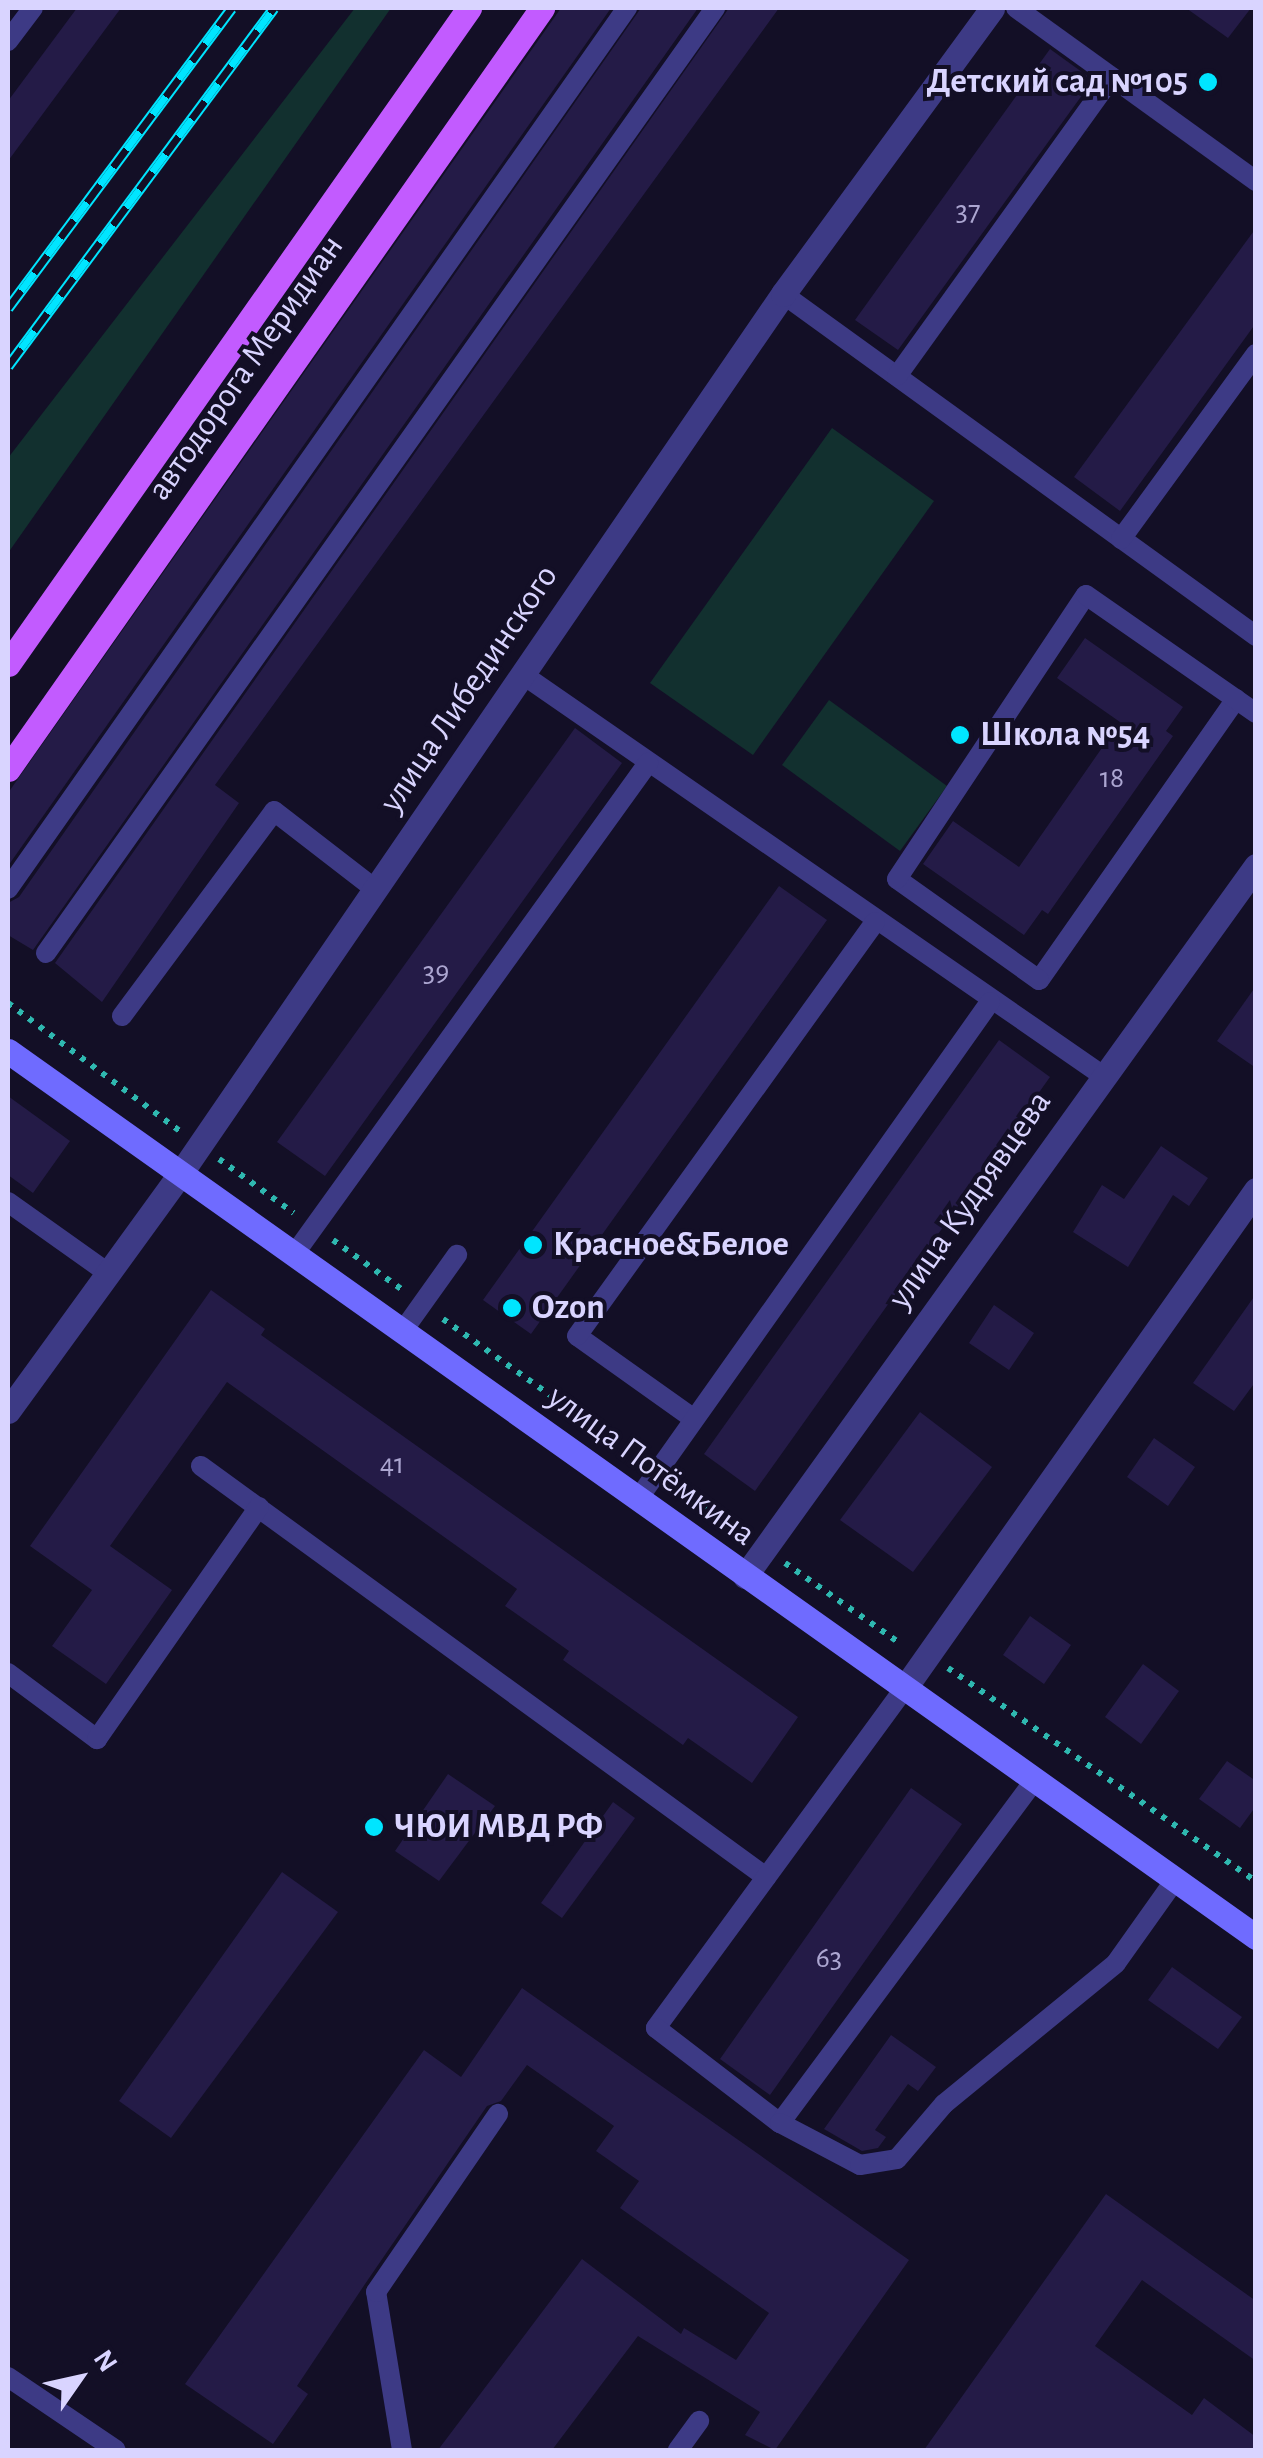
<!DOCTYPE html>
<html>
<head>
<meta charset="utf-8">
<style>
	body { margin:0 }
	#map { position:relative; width:1263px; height:2458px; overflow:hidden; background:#130f26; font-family:"Alegreya Sans",sans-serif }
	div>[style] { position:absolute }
	.green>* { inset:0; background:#12302f }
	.building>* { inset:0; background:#241b47 }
	.path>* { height:6px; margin-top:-3px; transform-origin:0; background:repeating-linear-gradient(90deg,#2fb8b0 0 5px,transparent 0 13px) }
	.lane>* { height:20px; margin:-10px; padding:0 10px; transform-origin:10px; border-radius:10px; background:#3d3a85 }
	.street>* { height:25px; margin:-12.5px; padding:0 12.5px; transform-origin:12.5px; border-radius:12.5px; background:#3d3a85 }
	.secondary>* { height:25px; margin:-12.5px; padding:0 12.5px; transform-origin:12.5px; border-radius:12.5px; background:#6f6bff }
	.primary>* { height:25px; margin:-12.5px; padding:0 12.5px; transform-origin:12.5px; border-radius:12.5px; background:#c25bff }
	.rail>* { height:11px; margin-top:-5.5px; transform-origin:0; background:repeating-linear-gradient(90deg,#130f26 0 22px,#00e5ff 0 44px); box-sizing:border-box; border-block:2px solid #00e5ff }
	.dots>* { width:28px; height:28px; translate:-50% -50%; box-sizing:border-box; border:5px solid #130f26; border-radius:50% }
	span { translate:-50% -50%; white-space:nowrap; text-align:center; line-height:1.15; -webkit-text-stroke:8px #130f26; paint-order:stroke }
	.number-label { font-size:30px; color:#aca6d1 }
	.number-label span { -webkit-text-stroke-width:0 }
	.poi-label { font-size:35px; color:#d9d4ff; font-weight:700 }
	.right { translate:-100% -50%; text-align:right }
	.left { translate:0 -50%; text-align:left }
	.street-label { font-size:35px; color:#d9d4ff }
	.frame { position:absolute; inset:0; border:10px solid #d9d4ff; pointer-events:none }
	.north { position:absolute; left:30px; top:2328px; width:100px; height:100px; -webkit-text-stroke:8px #130f26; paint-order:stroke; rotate:56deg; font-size:28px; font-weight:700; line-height:40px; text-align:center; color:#d9d4ff }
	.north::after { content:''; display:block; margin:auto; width:35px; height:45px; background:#d9d4ff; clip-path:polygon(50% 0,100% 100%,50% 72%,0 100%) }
</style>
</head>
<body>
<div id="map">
	<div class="green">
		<div style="clip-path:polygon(355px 8px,391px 8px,8px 553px,8px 458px)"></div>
		<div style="clip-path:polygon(832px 428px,934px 501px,753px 755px,650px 683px)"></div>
		<div style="clip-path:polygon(829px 700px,947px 786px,900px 851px,782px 765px)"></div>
	</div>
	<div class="building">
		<div style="clip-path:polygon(77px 8px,121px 8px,8px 161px,8px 101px)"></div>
		<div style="clip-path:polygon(561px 8px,611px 8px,8px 866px,8px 793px)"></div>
		<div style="clip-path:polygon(641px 8px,698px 8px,33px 950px,8px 935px,8px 903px,19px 897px)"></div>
		<div style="clip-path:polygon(729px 8px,779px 8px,215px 785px,239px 803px,102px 1002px,55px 963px)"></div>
		<div style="clip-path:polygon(1186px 8px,1251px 8px,1228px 38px)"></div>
		<div style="clip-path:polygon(1050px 49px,1093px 80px,898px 350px,855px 320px)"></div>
		<div style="clip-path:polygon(1256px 228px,1256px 323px,1120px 511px,1074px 477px)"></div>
		<div style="clip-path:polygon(1085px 638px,1183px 707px,1166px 731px,1173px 736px,1048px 914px,1042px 910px,1024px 935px,923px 864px,953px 821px,1019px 867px,1120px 722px,1057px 678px)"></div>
		<div style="clip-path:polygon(575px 728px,622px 763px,325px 1176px,277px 1142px)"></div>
		<div style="clip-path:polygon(779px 886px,827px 920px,531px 1334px,483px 1300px)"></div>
		<div style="clip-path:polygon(1256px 986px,1256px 1068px,1217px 1041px)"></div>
		<div style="clip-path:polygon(999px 1040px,1050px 1077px,755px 1491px,704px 1454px)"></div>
		<div style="clip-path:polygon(8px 1096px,70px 1141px,33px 1193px,8px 1175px)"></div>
		<div style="clip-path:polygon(1161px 1146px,1208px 1178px,1189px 1206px,1173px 1195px,1128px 1267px,1073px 1232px,1102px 1185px,1124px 1199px)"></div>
		<div style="clip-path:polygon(211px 1290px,265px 1329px,261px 1335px,798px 1717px,752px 1783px,688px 1738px,683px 1745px,563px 1660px,569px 1651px,505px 1606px,517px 1589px,227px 1382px,110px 1546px,172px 1590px,106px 1684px,52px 1646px,92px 1590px,30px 1546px)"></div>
		<div style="clip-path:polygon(1256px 1294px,1256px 1381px,1234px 1411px,1193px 1383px)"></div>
		<div style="clip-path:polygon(994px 1305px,1034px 1333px,1009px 1370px,969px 1343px)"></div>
		<div style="clip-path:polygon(920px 1412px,992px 1467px,913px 1572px,840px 1520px)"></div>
		<div style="clip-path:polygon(1154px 1438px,1195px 1467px,1168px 1506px,1127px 1477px)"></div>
		<div style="clip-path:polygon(1030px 1616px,1071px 1645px,1044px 1684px,1003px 1655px)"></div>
		<div style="clip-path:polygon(1143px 1664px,1179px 1691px,1141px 1744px,1105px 1717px)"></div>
		<div style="clip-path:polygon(1227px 1761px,1256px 1781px,1256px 1806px,1240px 1828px,1199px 1799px)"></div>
		<div style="clip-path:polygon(448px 1774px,495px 1806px,439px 1881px,395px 1851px)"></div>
		<div style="clip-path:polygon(911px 1788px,962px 1824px,770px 2095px,720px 2059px)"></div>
		<div style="clip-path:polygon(613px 1802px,635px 1818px,562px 1918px,541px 1903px)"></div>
		<div style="clip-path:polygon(282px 1872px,338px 1912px,171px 2138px,119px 2101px)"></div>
		<div style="clip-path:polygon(1172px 1967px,1242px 2017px,1218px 2049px,1148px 2000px)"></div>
		<div style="clip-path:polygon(522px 1988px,909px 2260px,775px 2450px,745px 2435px,760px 2412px,638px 2336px,552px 2450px,438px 2450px,582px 2259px,681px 2334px,684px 2328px,736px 2360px,769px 2313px,620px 2208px,639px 2181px,596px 2151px,614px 2126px,527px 2065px,501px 2101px,487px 2106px,365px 2284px,297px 2386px,308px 2394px,273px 2444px,185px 2384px,424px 2050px,461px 2077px)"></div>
		<div style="clip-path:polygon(891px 2035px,936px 2067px,918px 2091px,908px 2084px,875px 2130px,886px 2137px,878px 2148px,862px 2151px,824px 2129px)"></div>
		<div style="clip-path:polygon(1106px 2194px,1256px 2301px,1256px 2361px,1142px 2280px,1095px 2346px,1192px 2415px,1204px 2398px,1256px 2437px,1256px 2450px,924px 2450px)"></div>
	</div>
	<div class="path">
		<div style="left:8px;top:1003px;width:214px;rotate:36.7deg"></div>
		<div style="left:219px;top:1159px;width:92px;rotate:35.8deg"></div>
		<div style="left:333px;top:1240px;width:87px;rotate:35.7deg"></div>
		<div style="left:443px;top:1319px;width:237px;rotate:35.4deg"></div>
		<div style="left:675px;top:1484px;width:82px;rotate:35.6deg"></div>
		<div style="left:785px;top:1563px;width:141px;rotate:34.9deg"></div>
		<div style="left:948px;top:1668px;width:374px;rotate:34.7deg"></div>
	</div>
	<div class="lane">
		<div style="left:1016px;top:8px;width:296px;rotate:35.8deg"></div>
		<div style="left:8px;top:41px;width:41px;rotate:-52.9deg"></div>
		<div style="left:783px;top:294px;width:584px;rotate:35.87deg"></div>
		<div style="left:897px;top:376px;width:368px;rotate:-54.3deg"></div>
		<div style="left:1121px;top:539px;width:229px;rotate:-53.9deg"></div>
		<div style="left:522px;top:674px;width:705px;rotate:34.66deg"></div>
		<div style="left:1236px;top:699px;width:343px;rotate:125deg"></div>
		<div style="left:1039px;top:980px;width:174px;rotate:-144.6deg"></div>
		<div style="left:897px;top:879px;width:341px;rotate:-56.4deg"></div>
		<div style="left:1086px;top:595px;width:207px;rotate:34.8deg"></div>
		<div style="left:8px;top:889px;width:1077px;rotate:-54.91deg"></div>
		<div style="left:46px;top:953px;width:1158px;rotate:-54.7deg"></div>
		<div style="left:122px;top:1016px;width:255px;rotate:-53.4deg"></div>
		<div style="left:274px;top:811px;width:128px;rotate:37.7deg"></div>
		<div style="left:8px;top:1202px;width:123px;rotate:35.4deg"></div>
		<div style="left:293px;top:1256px;width:608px;rotate:-54.24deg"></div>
		<div style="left:402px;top:1332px;width:95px;rotate:-54.5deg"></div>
		<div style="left:694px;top:1419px;width:143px;rotate:-144.6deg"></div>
		<div style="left:577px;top:1336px;width:510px;rotate:-54.25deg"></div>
		<div style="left:201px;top:1466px;width:699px;rotate:36.03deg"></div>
		<div style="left:638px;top:1499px;width:609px;rotate:-54.69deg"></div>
		<div style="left:8px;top:1673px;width:111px;rotate:36.6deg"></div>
		<div style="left:97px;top:1739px;width:283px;rotate:-55.1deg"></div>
		<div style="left:904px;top:1689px;width:420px;rotate:126.2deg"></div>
		<div style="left:656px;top:2028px;width:156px;rotate:37.5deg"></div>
		<div style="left:780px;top:2123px;width:426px;rotate:-53.4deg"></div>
		<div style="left:780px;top:2123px;width:90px;rotate:27.7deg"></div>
		<div style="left:860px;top:2165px;width:37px;rotate:-9deg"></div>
		<div style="left:897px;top:2159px;width:72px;rotate:-49.5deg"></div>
		<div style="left:944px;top:2104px;width:222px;rotate:-39.3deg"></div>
		<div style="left:1116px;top:1963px;width:102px;rotate:-54.6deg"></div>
		<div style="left:8px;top:2377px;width:130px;rotate:34.1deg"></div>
		<div style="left:402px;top:2450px;width:160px;rotate:-99.3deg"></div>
		<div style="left:376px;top:2292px;width:216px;rotate:-55.6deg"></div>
		<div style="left:678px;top:2450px;width:36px;rotate:-54deg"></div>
	</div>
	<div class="street">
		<div style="left:8px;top:1411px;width:293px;rotate:-54deg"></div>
		<div style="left:180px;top:1174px;width:1067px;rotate:-55.58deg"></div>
		<div style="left:783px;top:294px;width:354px;rotate:-53.8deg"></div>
		<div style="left:745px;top:1576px;width:875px;rotate:-54.26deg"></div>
		<div style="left:904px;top:1689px;width:611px;rotate:-54.8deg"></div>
	</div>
	<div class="secondary">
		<div style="left:8px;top:1051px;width:1531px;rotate:35.37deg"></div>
	</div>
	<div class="primary">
		<div style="left:8px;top:664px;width:802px;rotate:-54.9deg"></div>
		<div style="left:8px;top:769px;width:930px;rotate:-54.94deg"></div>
	</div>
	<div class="rail">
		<div style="left:8px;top:308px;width:374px;rotate:-53.3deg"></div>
		<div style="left:8px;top:366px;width:446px;rotate:-53.4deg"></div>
	</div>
	<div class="dots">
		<div style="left:1208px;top:82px;background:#00e5ff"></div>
		<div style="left:960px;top:735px;background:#00e5ff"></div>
		<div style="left:533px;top:1245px;background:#00e5ff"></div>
		<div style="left:512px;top:1308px;background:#00e5ff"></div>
		<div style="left:374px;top:1827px;background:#00e5ff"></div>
	</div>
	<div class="number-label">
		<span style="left:968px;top:211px">37</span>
		<span style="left:1112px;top:778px">18</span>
		<span style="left:436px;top:972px">39</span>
		<span style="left:392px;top:1464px">41</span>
		<span style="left:829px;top:1958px">63</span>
	</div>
	<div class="poi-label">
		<span class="right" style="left:1188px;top:82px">Детский сад №105</span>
		<span class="left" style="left:980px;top:735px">Школа №54</span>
		<span class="left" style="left:553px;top:1245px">Красное&amp;Белое</span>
		<span class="left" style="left:532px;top:1308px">Ozon</span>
		<span class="left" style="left:394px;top:1827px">ЧЮИ МВД РФ</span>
	</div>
	<div class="street-label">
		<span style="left:246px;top:368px;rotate:-55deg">автодорога Меридиан</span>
		<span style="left:469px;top:689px;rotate:-56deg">улица Либединского</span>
		<span style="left:970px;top:1200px;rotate:-55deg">улица Кудрявцева</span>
		<span style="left:651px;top:1466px;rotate:36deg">улица Потёмкина</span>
	</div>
	<div class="frame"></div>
	<div class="north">N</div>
</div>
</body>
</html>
